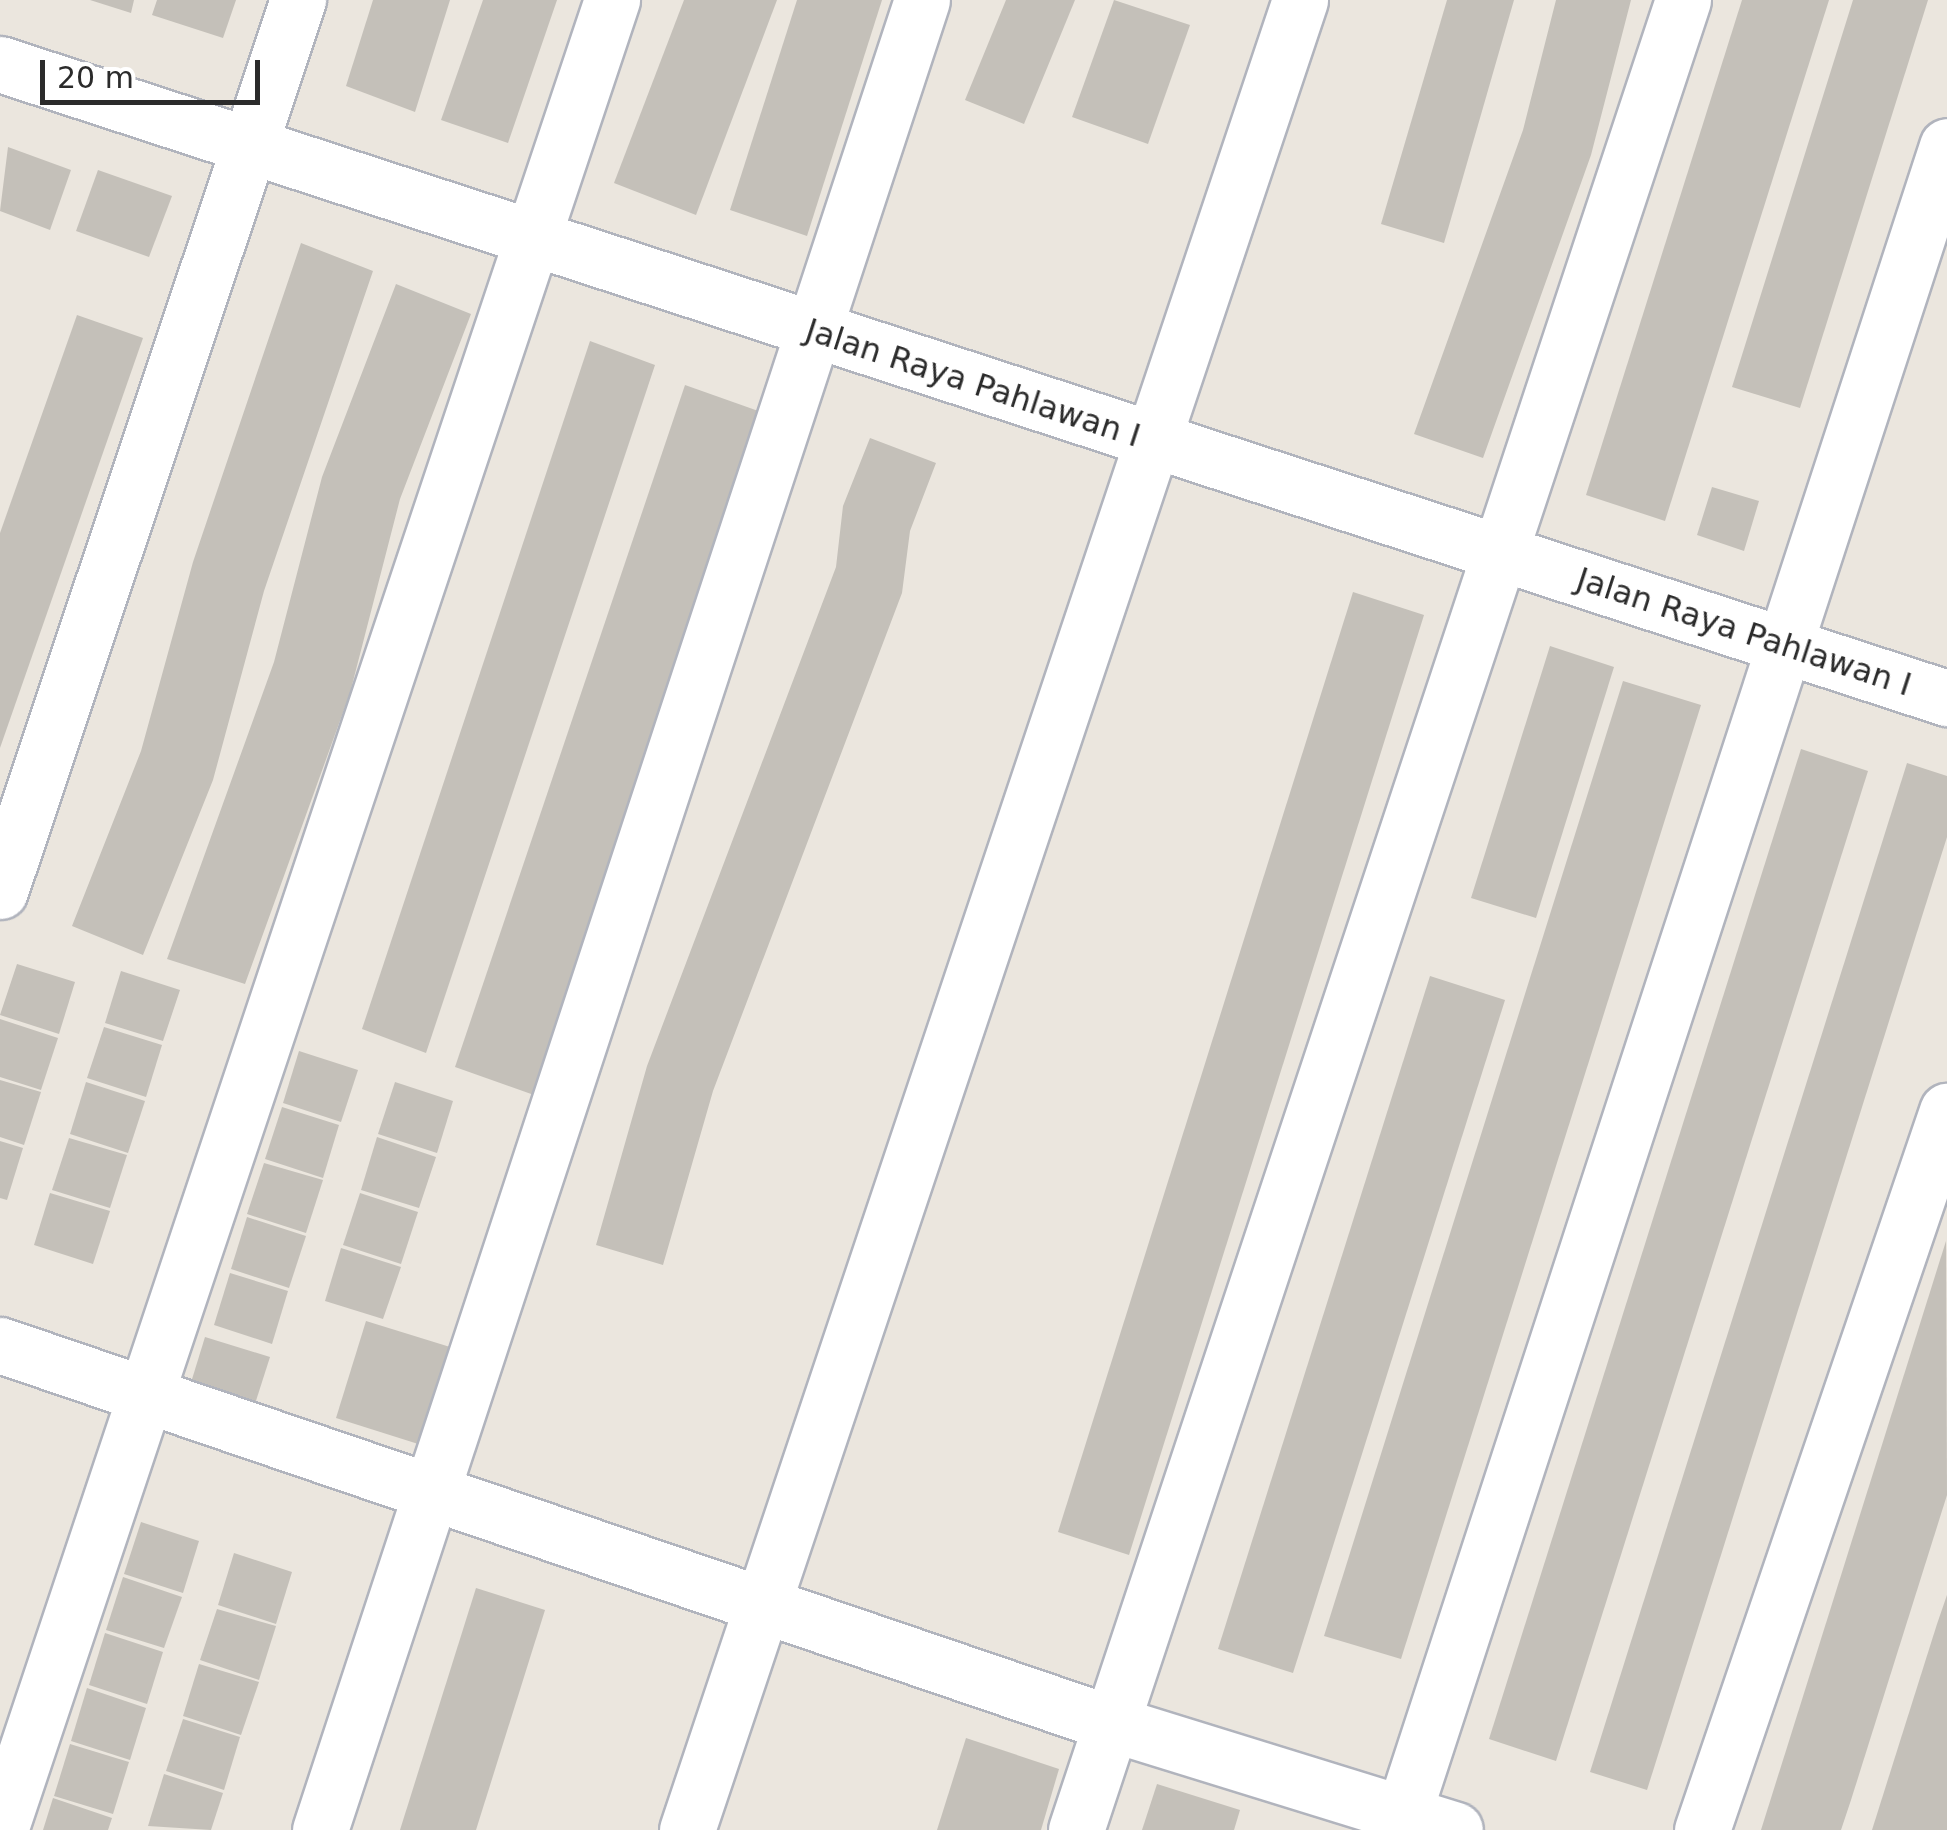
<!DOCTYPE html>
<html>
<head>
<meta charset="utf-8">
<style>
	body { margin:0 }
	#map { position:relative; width:1947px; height:1830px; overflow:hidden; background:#ebe6de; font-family:"DejaVu Sans",sans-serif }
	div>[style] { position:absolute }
	.building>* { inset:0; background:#c4c0b9 }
	.roads { filter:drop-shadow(2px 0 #b1b4bd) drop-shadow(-2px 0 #b1b4bd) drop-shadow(0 2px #b1b4bd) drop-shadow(0 -2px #b1b4bd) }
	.street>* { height:55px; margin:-27.5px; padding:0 27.5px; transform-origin:27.5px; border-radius:27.5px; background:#fff }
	span { translate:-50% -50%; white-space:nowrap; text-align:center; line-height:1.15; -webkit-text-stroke:10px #fff; paint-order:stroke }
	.street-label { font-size:32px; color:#2b2b2b }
	.scale { position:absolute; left:40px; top:60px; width:220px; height:45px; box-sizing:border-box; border:5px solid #2b2b2b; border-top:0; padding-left:12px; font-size:30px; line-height:35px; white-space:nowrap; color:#2b2b2b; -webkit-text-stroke:8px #fff; paint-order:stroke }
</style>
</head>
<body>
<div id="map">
	<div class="building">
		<div style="clip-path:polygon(90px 0,134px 0,131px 13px)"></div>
		<div style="clip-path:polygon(157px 0,236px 0,223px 38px,152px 15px)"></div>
		<div style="clip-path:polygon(373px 0,450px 0,415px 112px,346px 86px)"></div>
		<div style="clip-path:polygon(483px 0,557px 0,508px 143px,441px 120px)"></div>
		<div style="clip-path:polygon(684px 0,777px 0,696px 215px,614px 183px)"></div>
		<div style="clip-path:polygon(797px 0,882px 0,807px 236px,730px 210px)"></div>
		<div style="clip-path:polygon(1006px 0,1075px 0,1024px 124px,965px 100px)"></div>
		<div style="clip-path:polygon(1114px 0,1190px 25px,1148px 144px,1072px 117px)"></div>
		<div style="clip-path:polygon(1447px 0,1514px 0,1444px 243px,1381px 224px)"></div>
		<div style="clip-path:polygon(1556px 0,1631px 0,1591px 155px,1483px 458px,1414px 434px,1523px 130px)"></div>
		<div style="clip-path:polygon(1742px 0,1829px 0,1665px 521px,1586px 495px)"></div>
		<div style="clip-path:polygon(1853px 0,1928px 0,1800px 408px,1732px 387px)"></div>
		<div style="clip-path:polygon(8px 147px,71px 170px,50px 230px,0 211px)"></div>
		<div style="clip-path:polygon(98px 170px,172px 196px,149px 257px,76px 231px)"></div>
		<div style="clip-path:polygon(301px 243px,373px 271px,264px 591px,213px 780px,143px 955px,72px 926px,141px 751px,193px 562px)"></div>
		<div style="clip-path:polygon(396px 284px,471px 314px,400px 499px,350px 693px,245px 984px,167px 959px,274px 662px,322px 477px)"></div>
		<div style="clip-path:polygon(77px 315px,143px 338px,0 748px,0 533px)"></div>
		<div style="clip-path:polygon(590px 341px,655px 365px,426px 1053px,362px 1029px)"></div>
		<div style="clip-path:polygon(685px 385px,764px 413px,534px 1095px,455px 1067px)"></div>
		<div style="clip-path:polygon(870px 438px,936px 463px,910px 531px,902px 593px,713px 1091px,663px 1265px,596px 1245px,647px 1066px,836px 567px,843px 506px)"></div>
		<div style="clip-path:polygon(1712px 487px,1759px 501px,1744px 551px,1697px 535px)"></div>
		<div style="clip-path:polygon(1353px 592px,1424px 615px,1129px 1555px,1058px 1532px)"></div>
		<div style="clip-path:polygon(1550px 646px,1614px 667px,1536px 918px,1471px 898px)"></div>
		<div style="clip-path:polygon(1623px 681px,1701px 705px,1401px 1659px,1324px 1636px)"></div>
		<div style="clip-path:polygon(1801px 749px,1868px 771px,1556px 1761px,1489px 1739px)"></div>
		<div style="clip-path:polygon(1907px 763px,1947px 776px,1947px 837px,1647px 1790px,1590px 1772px)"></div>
		<div style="clip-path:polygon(17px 964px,75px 982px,59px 1034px,0 1015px)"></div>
		<div style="clip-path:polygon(121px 971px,180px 990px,163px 1041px,105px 1023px)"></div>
		<div style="clip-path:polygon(1430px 976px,1505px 1000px,1293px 1673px,1218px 1649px)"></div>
		<div style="clip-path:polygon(0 1019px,58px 1038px,41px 1090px,0 1077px)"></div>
		<div style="clip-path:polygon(104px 1027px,162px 1045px,146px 1097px,87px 1078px)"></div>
		<div style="clip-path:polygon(299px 1051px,358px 1070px,341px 1122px,283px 1103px)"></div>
		<div style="clip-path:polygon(0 1080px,41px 1092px,24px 1145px,0 1137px)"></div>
		<div style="clip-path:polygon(86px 1082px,145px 1101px,128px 1153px,70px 1134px)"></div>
		<div style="clip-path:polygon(395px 1082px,453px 1101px,437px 1153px,378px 1134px)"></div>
		<div style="clip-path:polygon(282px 1107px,339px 1125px,323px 1178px,265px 1159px)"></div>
		<div style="clip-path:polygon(377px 1137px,436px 1157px,419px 1208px,361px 1190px)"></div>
		<div style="clip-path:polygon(69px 1138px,127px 1155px,110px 1208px,52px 1190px)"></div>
		<div style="clip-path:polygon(0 1141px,23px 1148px,7px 1200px,0 1198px)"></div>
		<div style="clip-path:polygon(264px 1163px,323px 1180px,306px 1233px,247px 1214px)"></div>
		<div style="clip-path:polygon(50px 1193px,110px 1211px,93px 1264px,34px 1245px)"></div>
		<div style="clip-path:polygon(360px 1193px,418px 1212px,401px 1264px,343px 1245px)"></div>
		<div style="clip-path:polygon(247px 1217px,306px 1236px,289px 1288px,231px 1269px)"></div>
		<div style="clip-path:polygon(1946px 1241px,1947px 1495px,1851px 1800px,1841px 1830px,1761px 1830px)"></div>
		<div style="clip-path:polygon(341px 1248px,401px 1267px,383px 1319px,325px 1301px)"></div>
		<div style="clip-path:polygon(230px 1273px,288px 1291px,272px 1344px,214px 1325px)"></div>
		<div style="clip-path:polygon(366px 1321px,463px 1351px,434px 1449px,336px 1418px)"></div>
		<div style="clip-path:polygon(205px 1337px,270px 1357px,253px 1410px,189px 1389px)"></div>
		<div style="clip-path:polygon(141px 1522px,199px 1541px,183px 1593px,124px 1574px)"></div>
		<div style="clip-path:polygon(234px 1553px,292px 1572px,276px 1624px,218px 1605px)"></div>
		<div style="clip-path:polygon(123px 1577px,182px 1597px,164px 1648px,106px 1630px)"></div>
		<div style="clip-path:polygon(476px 1588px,545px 1610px,476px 1830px,400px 1830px)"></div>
		<div style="clip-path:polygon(1947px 1595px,1947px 1830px,1872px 1830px,1937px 1624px)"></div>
		<div style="clip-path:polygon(217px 1609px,276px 1626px,259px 1680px,200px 1660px)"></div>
		<div style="clip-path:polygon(105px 1633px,163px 1652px,147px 1704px,89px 1685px)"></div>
		<div style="clip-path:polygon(199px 1664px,259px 1682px,241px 1735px,183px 1716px)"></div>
		<div style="clip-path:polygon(87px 1688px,146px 1708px,130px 1760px,71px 1741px)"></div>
		<div style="clip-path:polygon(183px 1719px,240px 1737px,224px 1790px,166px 1771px)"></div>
		<div style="clip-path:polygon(966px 1738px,1059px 1769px,1041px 1830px,937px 1830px)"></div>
		<div style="clip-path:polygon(70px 1744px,129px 1762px,113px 1814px,54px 1796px)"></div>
		<div style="clip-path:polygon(164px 1774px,223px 1793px,211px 1830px,148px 1826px)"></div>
		<div style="clip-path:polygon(1157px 1784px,1240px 1810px,1234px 1830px,1142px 1830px)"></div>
		<div style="clip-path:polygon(53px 1798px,112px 1818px,108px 1830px,43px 1830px)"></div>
	</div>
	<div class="roads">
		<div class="street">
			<div style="left:0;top:64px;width:2048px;rotate:18.04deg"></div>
			<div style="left:0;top:891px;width:940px;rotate:-71.51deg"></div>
			<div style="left:0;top:1345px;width:1173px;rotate:18.81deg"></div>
			<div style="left:1110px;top:1723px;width:361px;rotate:17.2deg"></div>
			<div style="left:0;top:1830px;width:1930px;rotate:-71.51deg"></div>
			<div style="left:320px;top:1830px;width:1926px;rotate:-71.79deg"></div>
			<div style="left:687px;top:1830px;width:1930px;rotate:-71.48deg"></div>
			<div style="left:1076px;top:1830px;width:1928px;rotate:-71.65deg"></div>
			<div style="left:1398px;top:1830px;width:1771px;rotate:-71.94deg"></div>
			<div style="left:1702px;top:1830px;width:760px;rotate:-71.18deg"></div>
		</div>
	</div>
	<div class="street-label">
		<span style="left:973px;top:383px;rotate:18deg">Jalan Raya Pahlawan I</span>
		<span style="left:1744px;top:632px;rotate:18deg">Jalan Raya Pahlawan I</span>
	</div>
	<div class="scale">20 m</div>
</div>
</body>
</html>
